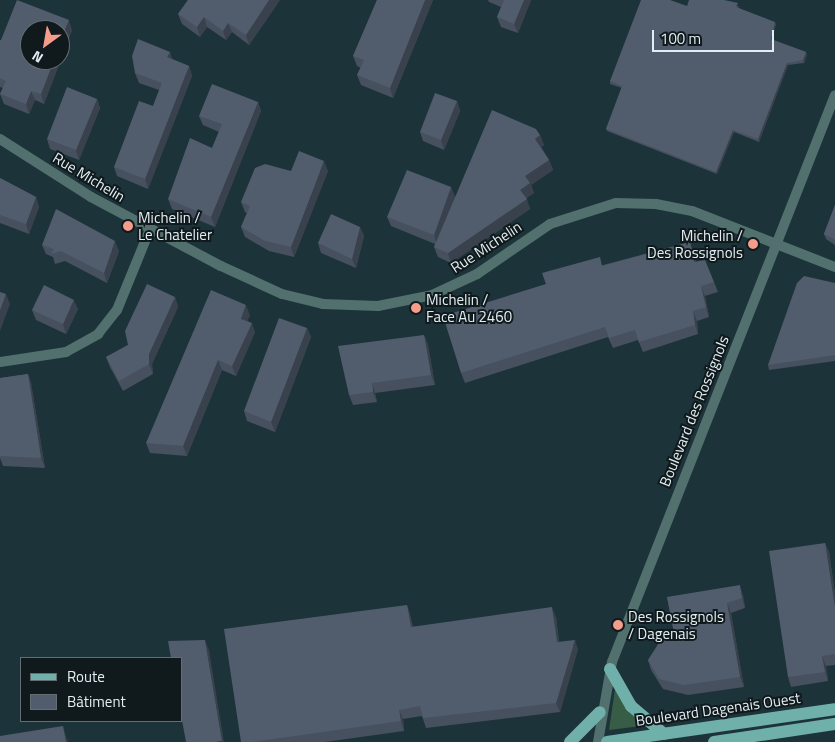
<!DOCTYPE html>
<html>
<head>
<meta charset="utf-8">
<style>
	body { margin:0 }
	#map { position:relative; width:835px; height:742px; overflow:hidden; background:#1d333a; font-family:"Titillium Web",sans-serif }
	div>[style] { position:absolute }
	.green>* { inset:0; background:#385d46 }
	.minor>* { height:10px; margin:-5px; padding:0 5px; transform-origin:5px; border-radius:5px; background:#52706d }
	.major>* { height:12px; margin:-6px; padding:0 6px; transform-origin:6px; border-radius:6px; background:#70b0ab }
	.wall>* { inset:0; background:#46505e }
	.shaded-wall>* { inset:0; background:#39414c }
	.building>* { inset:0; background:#515d6d }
	.dots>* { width:14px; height:14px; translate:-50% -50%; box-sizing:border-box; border:2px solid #10191c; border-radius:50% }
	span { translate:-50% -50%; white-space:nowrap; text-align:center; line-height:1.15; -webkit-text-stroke:4px #10191c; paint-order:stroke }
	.street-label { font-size:15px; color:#e1eef3 }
	.poi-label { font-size:15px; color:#e1eef3 }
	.left { translate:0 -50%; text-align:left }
	.right { translate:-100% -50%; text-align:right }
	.legend { position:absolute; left:20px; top:657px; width:162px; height:65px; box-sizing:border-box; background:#10191c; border:1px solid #646e72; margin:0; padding:6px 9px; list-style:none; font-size:15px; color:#e1eef3 }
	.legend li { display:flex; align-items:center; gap:10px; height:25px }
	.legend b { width:25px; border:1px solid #646e72 }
	.north { position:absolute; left:20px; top:20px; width:50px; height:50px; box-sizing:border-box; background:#10191c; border:1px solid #646e72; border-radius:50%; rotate:212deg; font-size:14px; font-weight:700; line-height:20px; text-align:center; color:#e1eef3 }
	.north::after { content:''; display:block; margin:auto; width:18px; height:22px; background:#f49d8b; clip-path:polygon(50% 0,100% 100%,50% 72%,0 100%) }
	.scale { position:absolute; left:652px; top:30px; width:122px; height:22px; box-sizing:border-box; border:2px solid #e1eef3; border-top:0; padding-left:6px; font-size:15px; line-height:18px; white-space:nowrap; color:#e1eef3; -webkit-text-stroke:4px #10191c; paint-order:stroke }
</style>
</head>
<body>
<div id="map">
	<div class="green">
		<div style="clip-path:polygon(615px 689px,649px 725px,609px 730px)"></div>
	</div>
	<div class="minor">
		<div style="left:0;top:139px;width:108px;rotate:32.5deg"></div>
		<div style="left:91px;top:197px;width:147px;rotate:28deg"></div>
		<div style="left:221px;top:266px;width:67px;rotate:24.7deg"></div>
		<div style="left:282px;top:294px;width:42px;rotate:13.7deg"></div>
		<div style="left:323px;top:304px;width:55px;rotate:2.1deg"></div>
		<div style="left:378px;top:306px;width:55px;rotate:-11.5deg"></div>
		<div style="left:432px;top:295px;width:50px;rotate:-25deg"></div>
		<div style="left:477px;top:274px;width:88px;rotate:-34.4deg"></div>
		<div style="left:550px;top:224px;width:69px;rotate:-17.7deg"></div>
		<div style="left:616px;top:203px;width:40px;rotate:1.4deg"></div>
		<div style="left:656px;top:204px;width:37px;rotate:11deg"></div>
		<div style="left:692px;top:211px;width:154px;rotate:21.4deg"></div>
		<div style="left:0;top:362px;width:67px;rotate:-8.6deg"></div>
		<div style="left:66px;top:352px;width:37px;rotate:-29deg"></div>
		<div style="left:98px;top:334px;width:31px;rotate:-52deg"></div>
		<div style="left:117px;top:310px;width:87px;rotate:-67.8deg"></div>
		<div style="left:598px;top:742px;width:81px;rotate:-80.1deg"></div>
		<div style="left:612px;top:662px;width:609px;rotate:-68.53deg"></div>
	</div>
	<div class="major">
		<div style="left:610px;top:669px;width:43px;rotate:60.4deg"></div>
		<div style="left:631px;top:706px;width:43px;rotate:40.3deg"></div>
		<div style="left:570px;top:742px;width:42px;rotate:-45deg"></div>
		<div style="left:607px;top:742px;width:230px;rotate:-8.2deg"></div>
		<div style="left:714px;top:742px;width:122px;rotate:-8.5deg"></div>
	</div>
	<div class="wall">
		<div style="clip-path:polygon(188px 0,280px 0,249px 45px,232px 32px,226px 40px,207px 27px,200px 37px,182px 24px,178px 14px)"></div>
		<div style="clip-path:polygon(377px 0,433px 0,393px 98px,361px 85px,357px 75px,361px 68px,357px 66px,353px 56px)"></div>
		<div style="clip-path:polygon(488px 0,531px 0,518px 33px,501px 27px,497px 17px,501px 7px,489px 2px)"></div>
		<div style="clip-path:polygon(687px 6px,739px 6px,738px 8px,776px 24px,772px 40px,806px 52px,807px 55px,804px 63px,788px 65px,759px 142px,734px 132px,717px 174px,607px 131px,606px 129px,622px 88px,610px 84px,610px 81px)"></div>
		<div style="clip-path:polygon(72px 30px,44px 104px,35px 100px,29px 114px,4px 104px,0 94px,3px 88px,0 87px,0 40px,1px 40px)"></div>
		<div style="clip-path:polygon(170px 52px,172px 59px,189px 66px,192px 76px,148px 189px,117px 176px,114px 167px,153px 106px,159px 90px,139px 83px,135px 73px)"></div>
		<div style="clip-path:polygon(97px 99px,100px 108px,79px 160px,50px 149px,47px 139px)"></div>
		<div style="clip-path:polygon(457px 101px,460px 111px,444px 150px,423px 141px,420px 132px)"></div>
		<div style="clip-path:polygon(258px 102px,261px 111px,215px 227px,172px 209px,168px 199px,212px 148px,219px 132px,203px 125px,199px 116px)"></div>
		<div style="clip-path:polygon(540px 135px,544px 145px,541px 147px,549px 160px,553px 170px,531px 185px,534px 193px,526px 198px,530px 209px,451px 263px,438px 257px,434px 247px,435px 244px,391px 226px,387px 217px,451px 187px,455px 197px,450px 210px)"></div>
		<div style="clip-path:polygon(291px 171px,328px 171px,294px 257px,269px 251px,245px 237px,241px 227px,247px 213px,245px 212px,241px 202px)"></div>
		<div style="clip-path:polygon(0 178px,36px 197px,39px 207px,29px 234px,0 223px)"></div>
		<div style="clip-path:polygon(835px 205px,835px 245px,826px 239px,824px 234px)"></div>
		<div style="clip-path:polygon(360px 227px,364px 236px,356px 268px,321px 253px,318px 243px)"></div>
		<div style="clip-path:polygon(690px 242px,696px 262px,714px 282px,718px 292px,705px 296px,709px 317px,697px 321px,698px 334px,643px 352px,638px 340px,613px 348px,608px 337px,465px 383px,461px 373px,546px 284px,603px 265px)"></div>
		<div style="clip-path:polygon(42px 245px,119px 251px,107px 283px,65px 261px,55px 264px,53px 257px,46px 254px)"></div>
		<div style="clip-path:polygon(835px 283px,835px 361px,769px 370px,768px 365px)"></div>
		<div style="clip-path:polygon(175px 297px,178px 307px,152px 364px,153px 374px,123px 391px,110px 367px,106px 357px,128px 345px)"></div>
		<div style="clip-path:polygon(78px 309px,66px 334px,36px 320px,32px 310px)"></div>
		<div style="clip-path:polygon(250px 315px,247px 321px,255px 332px,236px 376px,222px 370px,187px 456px,150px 453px,146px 443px)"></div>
		<div style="clip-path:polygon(307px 328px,311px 337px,275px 432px,247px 421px,244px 411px)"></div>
		<div style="clip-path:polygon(424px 335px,428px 345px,435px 385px,375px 393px,377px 402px,353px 405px,349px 395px)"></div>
		<div style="clip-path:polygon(28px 374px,31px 383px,45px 468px,3px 466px,0 458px,0 378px)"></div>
		<div style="clip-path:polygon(825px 543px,829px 552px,835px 594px,835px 665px,826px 666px,828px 681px,791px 687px,788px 677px)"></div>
		<div style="clip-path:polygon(743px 595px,745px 608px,731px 613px,744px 687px,688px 695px,663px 689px,651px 670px,648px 660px,675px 638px,667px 597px)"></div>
		<div style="clip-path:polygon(407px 605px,410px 615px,413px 627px,556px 617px,559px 642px,578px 649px,560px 712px,426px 728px,422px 716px,403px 719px,404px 731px,325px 742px,241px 742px)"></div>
	</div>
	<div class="shaded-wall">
		<div style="clip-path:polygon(269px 0,280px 0,249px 45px,246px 35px)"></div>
		<div style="clip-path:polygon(425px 0,433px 0,393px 98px,390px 88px)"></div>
		<div style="clip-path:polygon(524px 0,531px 0,518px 33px,514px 24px)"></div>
		<div style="clip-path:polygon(204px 17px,207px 27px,200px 37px,197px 27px)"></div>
		<div style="clip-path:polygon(69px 20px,72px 30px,44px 104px,41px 94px,54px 60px,60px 60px,60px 43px)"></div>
		<div style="clip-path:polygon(775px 22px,776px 24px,771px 41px,771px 39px)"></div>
		<div style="clip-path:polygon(228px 23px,232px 32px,226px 40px,223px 31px)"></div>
		<div style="clip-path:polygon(170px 52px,173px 62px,167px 57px)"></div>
		<div style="clip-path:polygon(806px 52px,807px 55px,804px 63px,803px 60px)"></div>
		<div style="clip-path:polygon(787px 63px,788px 65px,759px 142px,758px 139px)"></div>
		<div style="clip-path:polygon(189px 66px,192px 76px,148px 189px,145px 179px)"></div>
		<div style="clip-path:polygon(31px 91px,35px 100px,29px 114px,26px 104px)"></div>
		<div style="clip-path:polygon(97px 99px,100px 108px,79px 160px,76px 150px)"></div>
		<div style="clip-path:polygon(457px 101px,460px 111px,444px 150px,441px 140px)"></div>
		<div style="clip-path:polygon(258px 102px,261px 111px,215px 227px,211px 217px)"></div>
		<div style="clip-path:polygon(733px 130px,734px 132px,717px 174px,716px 172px)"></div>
		<div style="clip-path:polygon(540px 135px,544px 145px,538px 149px,535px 139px)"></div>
		<div style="clip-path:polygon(549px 160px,553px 170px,531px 185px,534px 193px,524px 200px,520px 190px,525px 176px)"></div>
		<div style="clip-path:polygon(324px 161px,328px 171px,294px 257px,291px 247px)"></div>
		<div style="clip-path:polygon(451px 187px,455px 197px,437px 245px,434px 235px)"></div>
		<div style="clip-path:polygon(36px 197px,39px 207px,29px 234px,26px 224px)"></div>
		<div style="clip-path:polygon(527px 199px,530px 209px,451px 263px,448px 253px)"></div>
		<div style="clip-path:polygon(360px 227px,364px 236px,356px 268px,352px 259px)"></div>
		<div style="clip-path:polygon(115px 241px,119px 251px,107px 283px,104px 273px)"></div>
		<div style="clip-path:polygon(690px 242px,693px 252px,698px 272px,694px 262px)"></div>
		<div style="clip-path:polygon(701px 286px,705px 296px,709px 317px,706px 307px)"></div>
		<div style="clip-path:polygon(6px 294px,10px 304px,0 331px,0 311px)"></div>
		<div style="clip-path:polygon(175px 297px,178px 307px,152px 364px,153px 374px,149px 364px,149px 354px)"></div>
		<div style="clip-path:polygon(74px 300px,78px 309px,66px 334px,63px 324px)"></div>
		<div style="clip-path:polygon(246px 305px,250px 315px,244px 328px,241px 319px)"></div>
		<div style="clip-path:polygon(693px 311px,697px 321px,698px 334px,695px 325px)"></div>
		<div style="clip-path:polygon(252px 323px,255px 332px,236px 376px,232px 366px)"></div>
		<div style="clip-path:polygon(307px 328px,311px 337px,275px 432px,271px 422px)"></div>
		<div style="clip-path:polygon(424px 335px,428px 345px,435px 385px,431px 375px)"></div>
		<div style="clip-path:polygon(218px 360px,222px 370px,187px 456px,183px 446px)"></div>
		<div style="clip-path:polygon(28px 374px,31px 383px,45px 468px,41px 458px)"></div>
		<div style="clip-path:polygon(372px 383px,375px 393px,377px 402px,373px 392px)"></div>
		<div style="clip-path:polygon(825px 543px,829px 552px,835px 594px,835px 608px)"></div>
		<div style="clip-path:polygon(740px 585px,743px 595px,745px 608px,742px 598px)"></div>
		<div style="clip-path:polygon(727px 603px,731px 613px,744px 687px,740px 677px)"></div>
		<div style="clip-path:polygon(407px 605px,410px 615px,414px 637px,411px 627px)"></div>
		<div style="clip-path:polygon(552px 607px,556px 617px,560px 652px,557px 642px)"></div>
		<div style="clip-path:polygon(205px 640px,209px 650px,224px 742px,222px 742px,222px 741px)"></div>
		<div style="clip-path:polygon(575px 640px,578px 649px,560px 712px,556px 703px)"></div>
		<div style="clip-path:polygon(822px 656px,826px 666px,828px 681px,825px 672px)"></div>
		<div style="clip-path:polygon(399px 710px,403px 719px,404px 731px,401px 721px)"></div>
		<div style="clip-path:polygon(63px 726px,66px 736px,68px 742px,66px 742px)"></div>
	</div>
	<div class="building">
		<div style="clip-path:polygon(17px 0,69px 20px,60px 43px,60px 30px,30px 30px,30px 60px,54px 60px,41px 94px,31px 91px,26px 104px,0 94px,6px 81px,0 78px,0 40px,1px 40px)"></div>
		<div style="clip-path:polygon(188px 0,269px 0,246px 35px,228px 23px,223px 31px,204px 17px,197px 27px,178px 14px)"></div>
		<div style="clip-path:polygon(377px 0,425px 0,390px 88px,357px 75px,364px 60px,353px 56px)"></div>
		<div style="clip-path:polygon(504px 0,524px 0,514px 24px,497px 17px)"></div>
		<div style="clip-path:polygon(641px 0,670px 0,687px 6px,689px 0,724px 0,738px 3px,736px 7px,775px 22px,771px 39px,806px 52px,803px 60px,787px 63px,758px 139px,733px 130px,716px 172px,606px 129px,622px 86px,610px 81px)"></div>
		<div style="clip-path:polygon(138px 39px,170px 52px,167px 57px,189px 66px,145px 179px,114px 167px,139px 101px,153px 106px,162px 83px,135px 73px,132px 56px)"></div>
		<div style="clip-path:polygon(212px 84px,258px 102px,211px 217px,168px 199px,190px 138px,212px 148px,222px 124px,199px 116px)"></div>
		<div style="clip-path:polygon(67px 87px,97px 99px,76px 150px,47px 139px)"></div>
		<div style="clip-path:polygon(435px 93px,457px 101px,441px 140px,420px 132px)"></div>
		<div style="clip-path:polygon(492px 110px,536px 129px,540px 135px,535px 139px,549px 160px,525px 176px,530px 183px,520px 190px,527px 199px,448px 253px,434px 247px)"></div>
		<div style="clip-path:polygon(299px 151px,324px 161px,291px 247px,265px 241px,241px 227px,250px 206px,241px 202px,255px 168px,265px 164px,291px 171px)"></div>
		<div style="clip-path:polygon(407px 170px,451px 187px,434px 235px,387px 217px)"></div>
		<div style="clip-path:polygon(0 178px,36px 197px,26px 224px,0 215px)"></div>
		<div style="clip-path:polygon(835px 205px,835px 240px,824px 234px)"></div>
		<div style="clip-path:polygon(56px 209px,115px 241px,104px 273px,61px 251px,51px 254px,54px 249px,42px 245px)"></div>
		<div style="clip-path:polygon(331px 214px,360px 227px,352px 259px,318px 243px)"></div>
		<div style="clip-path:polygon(690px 242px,694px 262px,705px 260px,714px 282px,701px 286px,706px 307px,693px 311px,695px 325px,639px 342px,635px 330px,609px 338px,605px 327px,461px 373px,443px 316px,546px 284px,542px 273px,600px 257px,602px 266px)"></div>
		<div style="clip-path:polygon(804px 276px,835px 283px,835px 355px,768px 365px,797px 283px)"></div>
		<div style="clip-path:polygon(147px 284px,175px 297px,149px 354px,149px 364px,119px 381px,106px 357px,128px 345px,125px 331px)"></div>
		<div style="clip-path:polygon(44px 285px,74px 300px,63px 324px,32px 310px)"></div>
		<div style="clip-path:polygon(211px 290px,246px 305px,241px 319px,252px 323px,232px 366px,218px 360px,183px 446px,146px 443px)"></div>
		<div style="clip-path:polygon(0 292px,6px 294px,0 311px)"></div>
		<div style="clip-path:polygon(279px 318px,307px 328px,271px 422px,244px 411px)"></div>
		<div style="clip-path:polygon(424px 335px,431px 375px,372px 383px,373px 392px,349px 395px,338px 346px)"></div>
		<div style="clip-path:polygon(28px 374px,41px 458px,0 456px,0 378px)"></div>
		<div style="clip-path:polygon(825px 543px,835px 608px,835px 654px,822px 656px,825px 672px,788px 677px,769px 551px)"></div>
		<div style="clip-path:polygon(740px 585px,742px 598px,727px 603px,740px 677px,684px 685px,659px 679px,648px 660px,662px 638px,675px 638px,667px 597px)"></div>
		<div style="clip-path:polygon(407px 605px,411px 627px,552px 607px,557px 642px,575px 640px,556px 703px,423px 718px,420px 706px,399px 710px,401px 721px,252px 742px,241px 742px,224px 629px)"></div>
		<div style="clip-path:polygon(205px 640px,222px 741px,216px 742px,186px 742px,181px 715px,181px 658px,171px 658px,168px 641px)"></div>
		<div style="clip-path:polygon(63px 726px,66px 742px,0 742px,0 736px)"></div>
	</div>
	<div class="dots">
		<div style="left:128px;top:226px;background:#f49d8b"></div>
		<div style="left:753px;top:244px;background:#f49d8b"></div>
		<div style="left:416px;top:308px;background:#f49d8b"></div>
		<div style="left:618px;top:625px;background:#f49d8b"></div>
	</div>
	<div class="street-label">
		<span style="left:89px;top:177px;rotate:31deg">Rue Michelin</span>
		<span style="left:486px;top:247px;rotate:-33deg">Rue Michelin</span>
		<span style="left:694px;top:411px;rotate:-68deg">Boulevard des Rossignols</span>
		<span style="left:718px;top:709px;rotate:-8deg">Boulevard Dagenais Ouest</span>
	</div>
	<div class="poi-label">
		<span class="left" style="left:138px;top:226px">Michelin /<br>Le Chatelier</span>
		<span class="right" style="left:743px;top:244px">Michelin /<br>Des Rossignols</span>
		<span class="left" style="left:426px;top:308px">Michelin /<br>Face Au 2460</span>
		<span class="left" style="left:628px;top:625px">Des Rossignols<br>/ Dagenais</span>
	</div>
	<ul class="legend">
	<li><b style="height:6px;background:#70b0ab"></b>Route</li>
	<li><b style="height:14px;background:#515d6d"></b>Bâtiment</li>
	</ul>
	<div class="north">N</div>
	<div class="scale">100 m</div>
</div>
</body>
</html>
